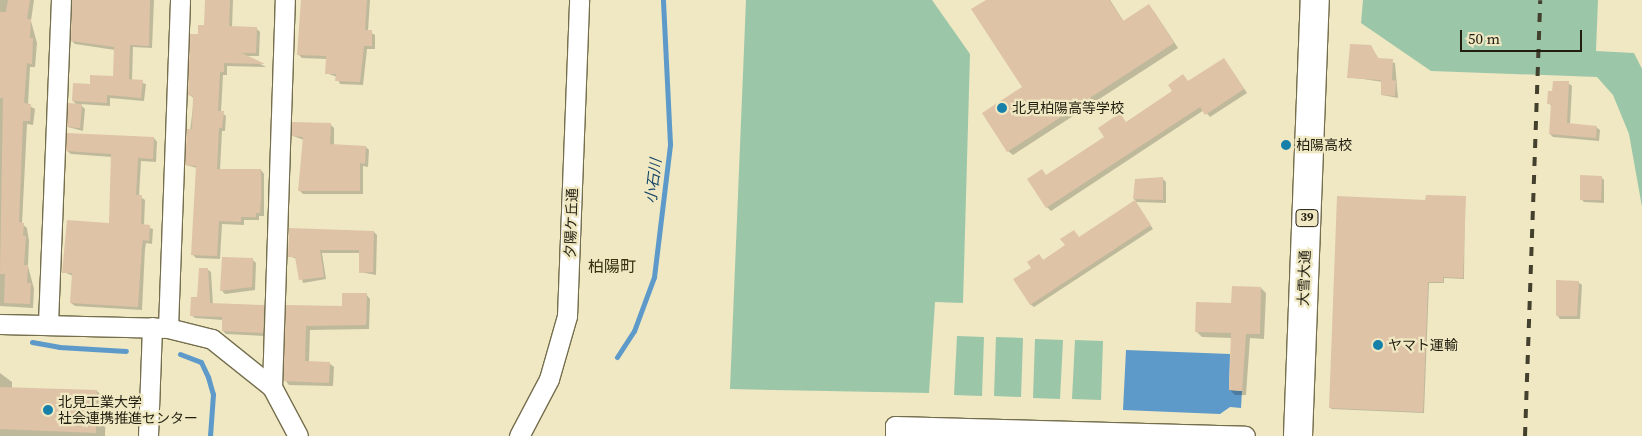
<!DOCTYPE html>
<html>
<head>
<meta charset="utf-8">
<style>
	body { margin:0 }
	#map { position:relative; width:1642px; height:436px; overflow:hidden; background:#efe8c3; font-family:"Source Serif 4","Noto Sans JP",serif }
	div>[style] { position:absolute }
	.green>* { inset:0; background:#9cc6a8 }
	.water>* { inset:0; background:#5e9ac9 }
	.shadow>* { inset:0; background:#0003 }
	.stream>* { height:5px; margin:-2.5px; padding:0 2.5px; transform-origin:2.5px; border-radius:2.5px; background:#5e9ac9 }
	.building>* { inset:0; background:#dfc3a7 }
	.roads { filter:drop-shadow(1px 0 #756e4d) drop-shadow(-1px 0 #756e4d) drop-shadow(0 1px #756e4d) drop-shadow(0 -1px #756e4d) }
	.minor>* { height:19px; margin:-9.5px; padding:0 9.5px; transform-origin:9.5px; border-radius:9.5px; background:#fff }
	.highway>* { height:28px; margin:-14px; padding:0 14px; transform-origin:14px; border-radius:14px; background:#fff }
	.rail>* { height:4px; margin-top:-2px; transform-origin:0; background:repeating-linear-gradient(90deg,#44402e 0 9px,transparent 0 18px) }
	.dots>* { width:14px; height:14px; translate:-50% -50%; box-sizing:border-box; border:2px solid #efe8c3; border-radius:50% }
	span { translate:-50% -50%; white-space:nowrap; text-align:center; line-height:1.15; -webkit-text-stroke:4.5px #efe8c3; paint-order:stroke }
	.shield-label span { padding:1px 4px; background:#efe8c3; border:1px solid; border-radius:4px; -webkit-text-stroke-width:0 }
	.shield-label { font-size:12px; color:#211e10; font-weight:700 }
	.poi-label { font-size:14px; color:#211e10 }
	.left { translate:0 -50%; text-align:left }
	.street-label { font-size:14px; color:#211e10 }
	.water-label { font-size:15px; color:#194767; font-style:italic }
	.quarter-label { font-size:16px; color:#373111 }
	.scale { position:absolute; left:1460px; top:30px; width:122px; height:22px; box-sizing:border-box; border:2px solid #211e10; border-top:0; padding-left:6px; font-size:15px; line-height:18px; white-space:nowrap; color:#211e10; -webkit-text-stroke:4px #efe8c3; paint-order:stroke }
</style>
</head>
<body>
<div id="map">
	<div class="green">
		<div style="clip-path:polygon(746px 0,932px 0,970px 54px,963px 303px,935px 302px,929px 393px,730px 389px)"></div>
		<div style="clip-path:polygon(1363px 0,1598px 0,1596px 51px,1634px 53px,1642px 69px,1642px 207px,1629px 134px,1613px 95px,1597px 77px,1431px 71px,1361px 23px)"></div>
		<div style="clip-path:polygon(957px 336px,984px 337px,982px 396px,954px 395px)"></div>
		<div style="clip-path:polygon(996px 337px,1023px 338px,1021px 397px,994px 396px)"></div>
		<div style="clip-path:polygon(1035px 339px,1063px 340px,1060px 399px,1033px 398px)"></div>
		<div style="clip-path:polygon(1075px 340px,1103px 341px,1101px 400px,1072px 399px)"></div>
	</div>
	<div class="water">
		<div style="clip-path:polygon(1126px 350px,1230px 354px,1229px 390px,1242px 391px,1241px 408px,1230px 407px,1220px 414px,1123px 410px)"></div>
	</div>
	<div class="shadow">
		<div style="clip-path:polygon(0 0,34px 0,31px 21px,37px 43px,35px 67px,30px 67px,28px 105px,35px 109px,33px 125px,27px 124px,22px 224px,27px 228px,29px 241px,28px 266px,34px 289px,33px 308px,0 306px)"></div>
		<div style="clip-path:polygon(73px 0,154px 0,152px 48px,133px 47px,132px 80px,146px 84px,144px 101px,110px 98px,110px 106px,80px 104px,85px 109px,83px 131px,68px 127px,77px 105px,73px 101px,91px 85px,114px 78px,115px 50px,75px 44px,72px 41px)"></div>
		<div style="clip-path:polygon(206px 0,233px 0,232px 28px,256px 28px,260px 32px,259px 56px,245px 56px,266px 67px,227px 66px,227px 75px,223px 75px,221px 112px,226px 116px,225px 131px,222px 131px,220px 170px,261px 170px,264px 174px,264px 216px,259px 216px,259px 220px,244px 220px,244px 225px,222px 224px,220px 259px,196px 258px,193px 255px,197px 168px,186px 165px,194px 98px,189px 95px,199px 36px,205px 26px)"></div>
		<div style="clip-path:polygon(302px 0,370px 0,368px 31px,375px 35px,375px 49px,367px 49px,363px 85px,340px 84px,337px 77px,326px 73px,327px 59px,302px 58px,298px 54px)"></div>
		<div style="clip-path:polygon(988px 0,1110px 0,1124px 22px,1153px 10px,1178px 48px,1013px 155px,1008px 151px,1024px 87px)"></div>
		<div style="clip-path:polygon(1370px 46px,1379px 59px,1395px 63px,1398px 98px,1382px 95px,1383px 82px,1349px 77px)"></div>
		<div style="clip-path:polygon(1227px 63px,1247px 93px,1210px 117px,1204px 110px,1051px 211px,1047px 207px,1028px 179px,1046px 176px)"></div>
		<div style="clip-path:polygon(1568px 83px,1572px 86px,1570px 125px,1596px 127px,1600px 130px,1599px 141px,1553px 137px,1550px 134px,1552px 107px,1549px 103px,1553px 92px)"></div>
		<div style="clip-path:polygon(331px 125px,334px 128px,334px 146px,366px 147px,369px 150px,368px 167px,363px 166px,363px 194px,303px 194px,299px 190px,304px 140px,293px 136px)"></div>
		<div style="clip-path:polygon(154px 138px,157px 142px,156px 162px,141px 161px,139px 196px,145px 200px,144px 226px,153px 229px,152px 244px,146px 243px,145px 249px,142px 310px,75px 306px,71px 303px,73px 276px,64px 272px,110px 224px,112px 157px,71px 154px,67px 151px)"></div>
		<div style="clip-path:polygon(1601px 177px,1604px 180px,1604px 203px,1584px 202px,1581px 199px)"></div>
		<div style="clip-path:polygon(1163px 179px,1166px 182px,1166px 203px,1135px 202px,1153px 229px,1034px 307px,1030px 304px,1032px 268px,1039px 255px,1044px 261px,1136px 201px,1134px 199px)"></div>
		<div style="clip-path:polygon(1465px 197px,1464px 279px,1444px 278px,1444px 283px,1429px 283px,1424px 413px,1331px 409px,1426px 201px)"></div>
		<div style="clip-path:polygon(374px 232px,377px 235px,376px 275px,360px 272px,360px 253px,322px 253px,326px 279px,303px 283px,297px 259px,289px 256px)"></div>
		<div style="clip-path:polygon(223px 258px,253px 260px,256px 263px,255px 290px,225px 294px,222px 291px)"></div>
		<div style="clip-path:polygon(207px 269px,211px 272px,213px 305px,263px 306px,266px 309px,265px 336px,226px 334px,223px 331px,223px 320px,195px 318px,191px 315px)"></div>
		<div style="clip-path:polygon(1578px 282px,1582px 285px,1580px 319px,1560px 319px,1557px 315px)"></div>
		<div style="clip-path:polygon(1261px 288px,1266px 293px,1264px 339px,1250px 338px,1246px 395px,1235px 395px,1230px 390px,1232px 338px,1202px 337px,1197px 332px,1232px 304px)"></div>
		<div style="clip-path:polygon(366px 294px,370px 299px,369px 329px,310px 330px,309px 362px,329px 363px,334px 367px,333px 386px,289px 385px,285px 380px,287px 306px,343px 308px)"></div>
		<div style="clip-path:polygon(0 373px,12px 382px,12px 388px,97px 391px,106px 400px,105px 436px,0 436px)"></div>
	</div>
	<div class="stream">
		<div style="left:32px;top:342px;width:27px;rotate:10deg"></div>
		<div style="left:59px;top:347px;width:67px;rotate:3.4deg"></div>
		<div style="left:180px;top:354px;width:22px;rotate:21deg"></div>
		<div style="left:201px;top:362px;width:17px;rotate:65deg"></div>
		<div style="left:208px;top:377px;width:18px;rotate:74deg"></div>
		<div style="left:213px;top:394px;width:42px;rotate:94.1deg"></div>
		<div style="left:617px;top:357px;width:31px;rotate:-57deg"></div>
		<div style="left:634px;top:331px;width:58px;rotate:-69.7deg"></div>
		<div style="left:654px;top:277px;width:134px;rotate:-83.1deg"></div>
		<div style="left:670px;top:144px;width:144px;rotate:-92.8deg"></div>
	</div>
	<div class="building">
		<div style="clip-path:polygon(8px 0,30px 0,27px 19px,31px 19px,30px 38px,33px 38px,32px 64px,27px 63px,24px 103px,31px 104px,30px 121px,23px 121px,19px 222px,24px 223px,23px 236px,26px 236px,24px 265px,28px 265px,27px 283px,31px 283px,30px 304px,4px 303px,5px 274px,0 274px,3px 98px,0 98px,0 12px,6px 12px)"></div>
		<div style="clip-path:polygon(72px 0,150px 0,149px 46px,130px 45px,129px 79px,143px 80px,141px 98px,107px 95px,107px 103px,72px 101px,73px 83px,90px 84px,90px 75px,113px 76px,114px 47px,71px 41px)"></div>
		<div style="clip-path:polygon(205px 0,230px 0,229px 26px,257px 27px,256px 53px,242px 53px,265px 64px,224px 63px,224px 72px,220px 72px,218px 111px,224px 111px,222px 128px,219px 128px,217px 169px,261px 169px,261px 198px,260px 213px,256px 213px,256px 217px,241px 217px,241px 222px,219px 221px,217px 256px,191px 255px,196px 166px,185px 165px,187px 129px,192px 129px,193px 96px,188px 95px,190px 34px,198px 34px,198px 25px,204px 25px)"></div>
		<div style="clip-path:polygon(301px 0,367px 0,365px 30px,372px 30px,372px 46px,364px 46px,360px 82px,335px 81px,336px 74px,325px 74px,326px 56px,297px 55px)"></div>
		<div style="clip-path:polygon(986px 0,1109px 0,1123px 21px,1149px 4px,1174px 43px,1007px 152px,982px 113px,1022px 87px,971px 9px)"></div>
		<div style="clip-path:polygon(1350px 44px,1371px 45px,1378px 58px,1393px 59px,1392px 80px,1396px 81px,1395px 96px,1381px 95px,1381px 80px,1347px 78px)"></div>
		<div style="clip-path:polygon(1224px 58px,1244px 89px,1205px 115px,1200px 107px,1046px 208px,1027px 179px,1042px 169px,1046px 175px,1104px 137px,1098px 128px,1120px 113px,1126px 122px,1172px 91px,1168px 85px,1183px 74px,1188px 81px)"></div>
		<div style="clip-path:polygon(1553px 81px,1569px 81px,1567px 123px,1597px 126px,1596px 138px,1549px 134px,1551px 104px,1547px 104px,1548px 91px,1552px 91px)"></div>
		<div style="clip-path:polygon(68px 103px,82px 104px,80px 128px,67px 127px)"></div>
		<div style="clip-path:polygon(292px 122px,331px 123px,330px 144px,366px 146px,365px 164px,360px 163px,360px 191px,298px 191px,303px 137px,292px 136px)"></div>
		<div style="clip-path:polygon(67px 133px,154px 137px,153px 159px,138px 158px,136px 195px,142px 195px,141px 224px,150px 225px,149px 241px,143px 240px,142px 245px,138px 307px,70px 303px,72px 273px,62px 273px,67px 220px,109px 223px,111px 154px,66px 151px)"></div>
		<div style="clip-path:polygon(1580px 175px,1602px 176px,1601px 200px,1580px 200px)"></div>
		<div style="clip-path:polygon(1163px 177px,1163px 200px,1133px 199px,1135px 179px)"></div>
		<div style="clip-path:polygon(1426px 195px,1466px 196px,1463px 278px,1443px 277px,1443px 282px,1428px 282px,1423px 412px,1329px 408px,1337px 196px,1425px 200px)"></div>
		<div style="clip-path:polygon(1135px 200px,1151px 225px,1030px 305px,1013px 279px,1031px 268px,1027px 262px,1039px 254px,1043px 260px,1065px 245px,1060px 239px,1074px 230px,1079px 237px)"></div>
		<div style="clip-path:polygon(289px 228px,374px 231px,373px 272px,359px 273px,359px 250px,320px 250px,324px 277px,299px 280px,295px 257px,288px 257px)"></div>
		<div style="clip-path:polygon(222px 257px,253px 258px,252px 287px,220px 291px)"></div>
		<div style="clip-path:polygon(199px 268px,208px 268px,210px 303px,264px 305px,263px 333px,222px 331px,222px 317px,190px 316px,191px 297px,197px 297px)"></div>
		<div style="clip-path:polygon(1556px 280px,1579px 281px,1577px 316px,1556px 316px)"></div>
		<div style="clip-path:polygon(1232px 286px,1261px 287px,1260px 334px,1246px 334px,1242px 391px,1229px 390px,1231px 333px,1195px 332px,1196px 302px,1231px 303px)"></div>
		<div style="clip-path:polygon(342px 293px,367px 293px,366px 325px,306px 326px,305px 361px,330px 362px,329px 383px,283px 381px,286px 305px,342px 306px)"></div>
		<div style="clip-path:polygon(0 387px,97px 390px,96px 433px,0 429px)"></div>
	</div>
	<div class="roads">
		<div class="minor">
			<div style="left:48px;top:323px;width:323px;rotate:-87.7deg"></div>
			<div style="left:0;top:324px;width:168px;rotate:1.4deg"></div>
			<div style="left:168px;top:328px;width:45px;rotate:14deg"></div>
			<div style="left:212px;top:339px;width:77px;rotate:38.7deg"></div>
			<div style="left:272px;top:387px;width:55px;rotate:62deg"></div>
			<div style="left:168px;top:328px;width:328px;rotate:-87.9deg"></div>
			<div style="left:272px;top:387px;width:387px;rotate:-88.1deg"></div>
			<div style="left:148px;top:436px;width:109px;rotate:-87.9deg"></div>
			<div style="left:519px;top:436px;width:64px;rotate:-62.2deg"></div>
			<div style="left:549px;top:379px;width:66px;rotate:-74.1deg"></div>
			<div style="left:567px;top:316px;width:316px;rotate:-87.8deg"></div>
			<div style="left:895px;top:436px;width:10px;rotate:-90deg"></div>
			<div style="left:895px;top:426px;width:350px;rotate:1.6deg"></div>
		</div>
		<div class="highway">
			<div style="left:1298px;top:436px;width:436px;rotate:-87.8deg"></div>
		</div>
	</div>
	<div class="rail">
		<div style="left:1525px;top:436px;width:436px;rotate:-88deg"></div>
	</div>
	<div class="dots">
		<div style="left:1002px;top:108px;background:#1680a9"></div>
		<div style="left:1286px;top:145px;background:#1680a9"></div>
		<div style="left:1378px;top:345px;background:#1680a9"></div>
		<div style="left:48px;top:410px;background:#1680a9"></div>
	</div>
	<div class="shield-label">
		<span style="left:1307px;top:218px">39</span>
	</div>
	<div class="poi-label">
		<span class="left" style="left:1012px;top:108px">北見柏陽高等学校</span>
		<span class="left" style="left:1296px;top:145px">柏陽高校</span>
		<span class="left" style="left:1388px;top:345px">ヤマト運輸</span>
		<span class="left" style="left:58px;top:410px">北見工業大学<br>社会連携推進センター</span>
	</div>
	<div class="street-label">
		<span style="left:571px;top:223px;rotate:-88deg">夕陽ケ丘通</span>
		<span style="left:1304px;top:278px;rotate:-88deg">大雪大通</span>
	</div>
	<div class="water-label">
		<span style="left:653px;top:181px;rotate:-83deg">小石川</span>
	</div>
	<div class="quarter-label">
		<span style="left:612px;top:266px">柏陽町</span>
	</div>
	<div class="scale">50 m</div>
</div>
</body>
</html>
